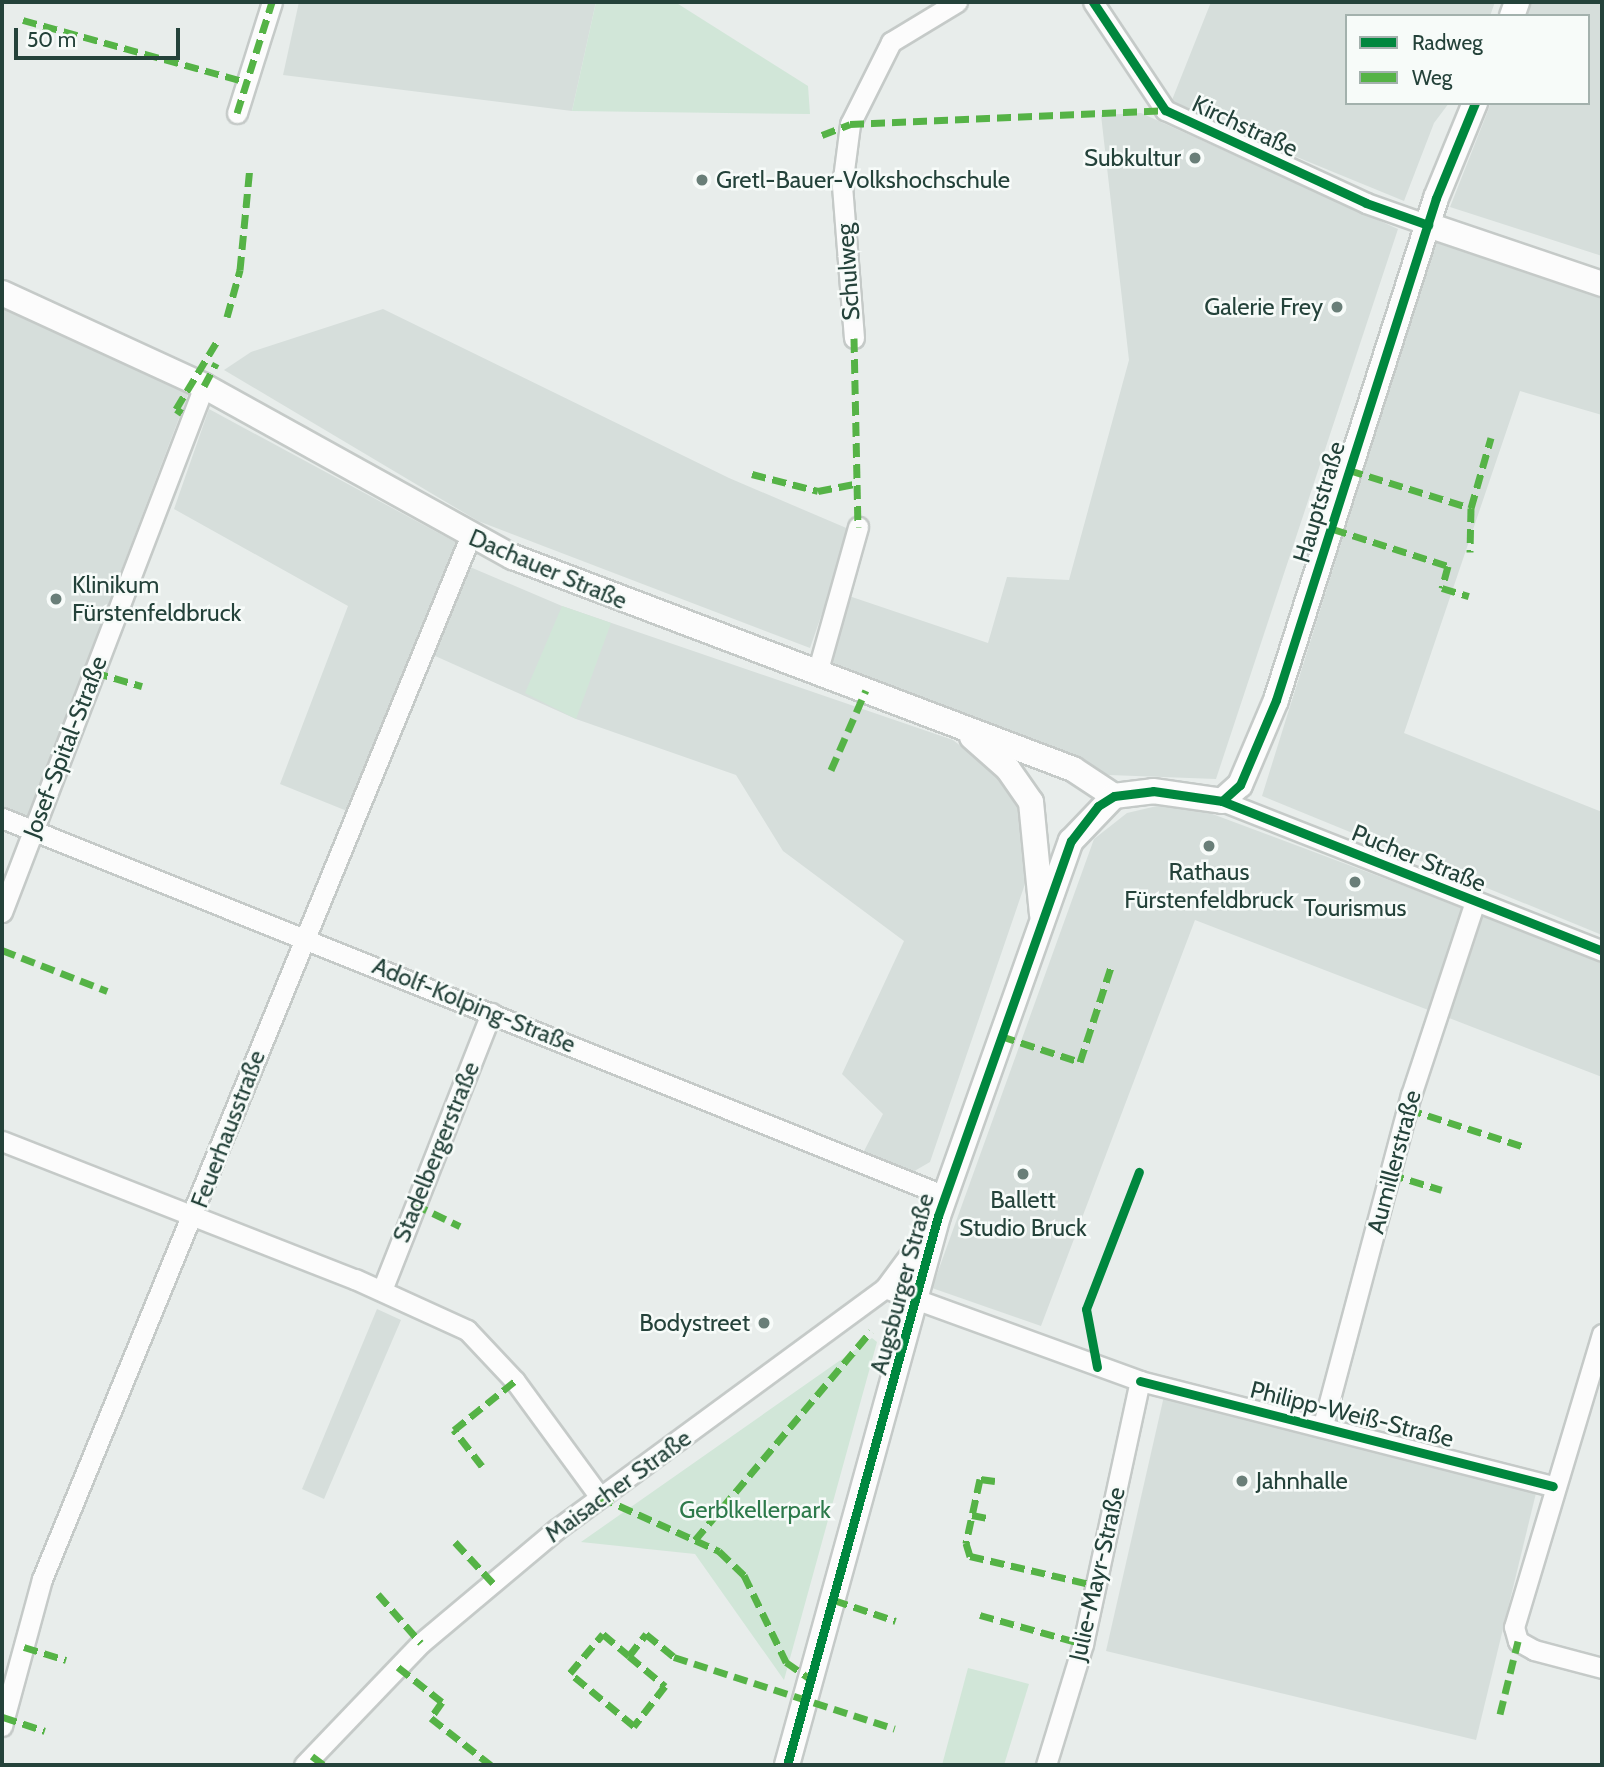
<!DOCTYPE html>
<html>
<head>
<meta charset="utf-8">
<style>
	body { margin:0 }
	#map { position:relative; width:1604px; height:1767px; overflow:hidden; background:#e8edeb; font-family:Cabin,sans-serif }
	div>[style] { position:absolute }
	.built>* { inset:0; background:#d6dedb }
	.green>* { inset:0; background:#d1e6d8 }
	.roads { filter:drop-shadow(2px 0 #c5cac8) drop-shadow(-2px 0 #c5cac8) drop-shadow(0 2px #c5cac8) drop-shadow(0 -2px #c5cac8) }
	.minor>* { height:19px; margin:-9.5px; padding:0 9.5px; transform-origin:9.5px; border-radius:9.5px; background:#fcfcfc }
	.tertiary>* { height:24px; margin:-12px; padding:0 12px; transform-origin:12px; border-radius:12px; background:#fcfcfc }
	.quiet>* { height:7px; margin-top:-3.5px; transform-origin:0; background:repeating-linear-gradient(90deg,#55b346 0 14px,transparent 0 21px) }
	.cycleway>* { height:9px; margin:-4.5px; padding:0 4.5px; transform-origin:4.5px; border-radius:4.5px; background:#00873e }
	.dots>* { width:19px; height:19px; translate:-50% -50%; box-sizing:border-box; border:4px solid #f7fbf9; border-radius:50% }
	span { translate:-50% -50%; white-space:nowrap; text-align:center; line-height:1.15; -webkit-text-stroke:5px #f7fbf9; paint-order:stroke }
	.street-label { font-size:24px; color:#24423a }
	.poi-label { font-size:24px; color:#24423a }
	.right { translate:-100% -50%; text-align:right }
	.left { translate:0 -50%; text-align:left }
	.park-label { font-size:24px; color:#2d7a4b }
	.frame { position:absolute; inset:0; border:4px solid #24423a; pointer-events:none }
	.legend { position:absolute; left:1345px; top:14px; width:245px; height:91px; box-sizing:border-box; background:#f7fbf9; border:2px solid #a3b1ad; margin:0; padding:9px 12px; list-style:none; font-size:21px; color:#24423a }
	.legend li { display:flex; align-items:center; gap:14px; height:35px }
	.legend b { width:35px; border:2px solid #a3b1ad }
	.scale { position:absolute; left:14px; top:28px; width:166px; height:32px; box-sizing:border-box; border:4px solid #24423a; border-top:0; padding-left:9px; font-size:21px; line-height:24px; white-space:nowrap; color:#24423a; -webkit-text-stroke:5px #f7fbf9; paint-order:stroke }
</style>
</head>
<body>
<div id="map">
	<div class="built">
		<div style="clip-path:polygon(299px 2px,596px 2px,572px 111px,283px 75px)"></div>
		<div style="clip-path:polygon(1211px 2px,1495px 2px,1490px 16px,1347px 16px,1347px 103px,1449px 103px,1434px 123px,1404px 201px,1170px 105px)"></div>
		<div style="clip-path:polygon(1531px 2px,1602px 2px,1602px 256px,1450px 207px,1491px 103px,1588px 103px,1588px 16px,1525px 16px)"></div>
		<div style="clip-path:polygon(1141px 113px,1398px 229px,1216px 779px,1109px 775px,825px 669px,849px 596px,988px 643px,1007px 577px,1069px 580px,1129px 360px,1101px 115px)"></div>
		<div style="clip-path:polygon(1437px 236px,1602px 293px,1602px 415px,1520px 391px,1404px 733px,1602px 812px,1602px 935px,1262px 796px)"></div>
		<div style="clip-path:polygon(2px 302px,190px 389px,27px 819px,2px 809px)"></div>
		<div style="clip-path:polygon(383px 309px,729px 478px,851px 530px,810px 648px,478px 521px,224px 370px,251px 352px)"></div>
		<div style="clip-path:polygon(209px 409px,457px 543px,347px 811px,280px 784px,348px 606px,174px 509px)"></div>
		<div style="clip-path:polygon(470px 567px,562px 606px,953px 740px,1013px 787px,1027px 833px,1026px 881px,930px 1162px,911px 1173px,863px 1153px,883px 1114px,842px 1074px,904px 941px,783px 851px,736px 775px,576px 719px,433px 655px)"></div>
		<div style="clip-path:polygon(1157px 806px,1199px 809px,1602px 960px,1602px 1077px,1195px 920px,1041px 1326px,932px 1288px,1094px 839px,1127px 813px)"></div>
		<div style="clip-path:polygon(377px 1309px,401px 1320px,324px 1499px,302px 1489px)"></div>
		<div style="clip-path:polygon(1164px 1396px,1537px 1489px,1476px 1740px,1106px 1651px)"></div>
	</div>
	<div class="green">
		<div style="clip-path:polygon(596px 2px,675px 2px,808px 86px,810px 114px,572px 111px)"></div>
		<div style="clip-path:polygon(562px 606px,611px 623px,576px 719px,525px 693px)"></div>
		<div style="clip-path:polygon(872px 1338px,877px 1342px,784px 1680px,695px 1554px,581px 1542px)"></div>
		<div style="clip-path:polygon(968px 1668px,1029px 1684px,1004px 1765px,942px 1765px)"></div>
	</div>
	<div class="roads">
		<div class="minor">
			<div style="left:1093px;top:2px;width:130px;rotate:56.3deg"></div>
			<div style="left:1165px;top:110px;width:221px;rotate:24.8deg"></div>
			<div style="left:1366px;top:203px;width:66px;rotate:19.5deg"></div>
			<div style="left:237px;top:113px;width:116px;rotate:-72.5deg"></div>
			<div style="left:854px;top:338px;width:152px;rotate:-94.5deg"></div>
			<div style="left:842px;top:186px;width:63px;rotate:-82.6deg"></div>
			<div style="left:850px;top:124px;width:92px;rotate:-63.4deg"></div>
			<div style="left:891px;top:42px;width:77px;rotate:-31.2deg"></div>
			<div style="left:817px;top:673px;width:152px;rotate:-74.3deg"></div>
			<div style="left:1222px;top:801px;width:409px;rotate:21.5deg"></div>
			<div style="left:2px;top:818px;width:1016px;rotate:21.84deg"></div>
			<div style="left:2px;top:912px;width:563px;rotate:-68.99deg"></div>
			<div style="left:2px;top:1141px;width:379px;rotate:21.4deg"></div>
			<div style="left:355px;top:1279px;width:123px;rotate:24.5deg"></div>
			<div style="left:467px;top:1330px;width:70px;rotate:46.7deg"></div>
			<div style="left:515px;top:1381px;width:144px;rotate:53.8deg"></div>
			<div style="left:885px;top:1288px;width:271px;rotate:20deg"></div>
			<div style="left:1140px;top:1381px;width:426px;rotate:14.3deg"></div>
			<div style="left:382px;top:1290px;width:298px;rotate:-68.5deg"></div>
			<div style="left:1602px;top:1334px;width:306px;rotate:106.7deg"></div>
			<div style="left:1514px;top:1627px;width:15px;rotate:74deg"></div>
			<div style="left:1518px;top:1641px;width:18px;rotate:29deg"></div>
			<div style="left:1534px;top:1650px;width:70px;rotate:14.8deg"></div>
			<div style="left:1323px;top:1425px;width:342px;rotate:-75.1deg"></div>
			<div style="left:1411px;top:1095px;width:203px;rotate:-71.7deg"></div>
			<div style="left:2px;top:1726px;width:152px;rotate:-74.8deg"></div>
			<div style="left:42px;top:1579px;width:1126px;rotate:-67.67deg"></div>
			<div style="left:304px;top:1765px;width:169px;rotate:-46.2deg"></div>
			<div style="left:421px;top:1643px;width:177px;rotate:-40deg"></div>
			<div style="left:557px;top:1529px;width:407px;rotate:-36.3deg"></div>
			<div style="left:885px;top:1288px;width:81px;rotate:-53.6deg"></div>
			<div style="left:1046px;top:1765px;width:127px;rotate:-73deg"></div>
			<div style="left:1083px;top:1644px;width:269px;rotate:-77.8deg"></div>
		</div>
		<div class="tertiary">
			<div style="left:1512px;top:16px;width:15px;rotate:-70deg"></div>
			<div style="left:1428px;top:225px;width:184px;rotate:18.7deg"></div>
			<div style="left:2px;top:293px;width:222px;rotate:24.7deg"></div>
			<div style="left:204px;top:386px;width:353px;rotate:29deg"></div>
			<div style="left:513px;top:557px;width:599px;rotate:20.74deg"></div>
			<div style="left:1073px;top:769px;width:49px;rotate:33.4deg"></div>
			<div style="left:972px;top:737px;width:48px;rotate:41.6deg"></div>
			<div style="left:1008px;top:769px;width:40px;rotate:55.1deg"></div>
			<div style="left:1031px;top:802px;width:113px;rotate:84.4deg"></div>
			<div style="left:787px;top:1765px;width:569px;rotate:-74.62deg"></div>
			<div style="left:938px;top:1216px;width:398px;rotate:-70.5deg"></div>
			<div style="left:1071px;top:841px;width:62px;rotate:-46.3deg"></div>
			<div style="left:1114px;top:796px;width:39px;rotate:-7deg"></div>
			<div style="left:1153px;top:791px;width:70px;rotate:8.2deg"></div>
			<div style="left:1222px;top:801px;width:24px;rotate:-42deg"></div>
			<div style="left:1240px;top:785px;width:92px;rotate:-67deg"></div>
			<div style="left:1276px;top:700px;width:527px;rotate:-72.32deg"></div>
			<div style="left:1436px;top:198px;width:103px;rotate:-67.7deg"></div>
		</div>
	</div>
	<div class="quiet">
		<div style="left:23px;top:20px;width:232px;rotate:15.5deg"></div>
		<div style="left:237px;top:113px;width:116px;rotate:-72.5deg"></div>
		<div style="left:822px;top:135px;width:30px;rotate:-21deg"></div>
		<div style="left:850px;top:124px;width:315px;rotate:-2.5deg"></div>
		<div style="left:227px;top:317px;width:49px;rotate:-74.5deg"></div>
		<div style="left:240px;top:270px;width:103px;rotate:-84.5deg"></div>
		<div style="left:854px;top:338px;width:189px;rotate:88.8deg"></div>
		<div style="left:204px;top:386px;width:26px;rotate:-62deg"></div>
		<div style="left:182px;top:413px;width:7px;rotate:-146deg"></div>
		<div style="left:176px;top:409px;width:83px;rotate:-58.8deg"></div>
		<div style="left:1349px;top:470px;width:128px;rotate:17.3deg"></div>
		<div style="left:1471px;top:508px;width:44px;rotate:91.3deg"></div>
		<div style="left:752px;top:474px;width:68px;rotate:14.4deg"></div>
		<div style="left:818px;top:491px;width:37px;rotate:-11deg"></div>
		<div style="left:1471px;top:508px;width:73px;rotate:-74.1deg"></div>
		<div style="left:1333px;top:529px;width:121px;rotate:17.8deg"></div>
		<div style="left:1448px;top:566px;width:23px;rotate:105deg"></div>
		<div style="left:1442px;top:588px;width:28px;rotate:17deg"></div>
		<div style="left:94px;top:672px;width:50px;rotate:16.3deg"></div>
		<div style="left:831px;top:770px;width:87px;rotate:-66.4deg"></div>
		<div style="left:2px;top:950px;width:113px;rotate:21.3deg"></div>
		<div style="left:1001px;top:1036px;width:83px;rotate:18.2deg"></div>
		<div style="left:1080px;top:1062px;width:100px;rotate:-71.9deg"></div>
		<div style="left:1408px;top:1109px;width:120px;rotate:18deg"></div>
		<div style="left:1390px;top:1174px;width:54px;rotate:17.1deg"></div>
		<div style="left:414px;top:1204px;width:51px;rotate:25.6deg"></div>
		<div style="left:482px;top:1466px;width:46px;rotate:-127.9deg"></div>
		<div style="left:454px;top:1430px;width:78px;rotate:-38.8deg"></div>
		<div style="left:995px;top:1481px;width:15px;rotate:-172deg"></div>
		<div style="left:980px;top:1479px;width:66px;rotate:102.3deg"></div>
		<div style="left:966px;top:1543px;width:14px;rotate:73deg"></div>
		<div style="left:970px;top:1556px;width:131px;rotate:13.2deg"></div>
		<div style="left:600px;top:1497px;width:131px;rotate:24.4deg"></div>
		<div style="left:719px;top:1551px;width:35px;rotate:44deg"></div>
		<div style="left:744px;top:1575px;width:97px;rotate:64.2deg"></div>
		<div style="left:786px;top:1662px;width:29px;rotate:35deg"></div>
		<div style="left:972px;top:1515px;width:15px;rotate:11deg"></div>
		<div style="left:695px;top:1540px;width:273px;rotate:-49.9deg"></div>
		<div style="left:455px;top:1542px;width:56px;rotate:47.2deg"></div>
		<div style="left:378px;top:1594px;width:65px;rotate:48.7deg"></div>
		<div style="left:834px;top:1600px;width:65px;rotate:18.7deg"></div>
		<div style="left:980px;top:1615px;width:107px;rotate:15.7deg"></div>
		<div style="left:24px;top:1647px;width:44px;rotate:17.2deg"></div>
		<div style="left:629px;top:1656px;width:47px;rotate:39.8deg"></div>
		<div style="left:665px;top:1686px;width:51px;rotate:127.8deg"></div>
		<div style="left:634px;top:1726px;width:83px;rotate:-140.4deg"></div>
		<div style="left:570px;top:1673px;width:51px;rotate:-49.8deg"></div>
		<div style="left:603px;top:1634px;width:34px;rotate:40deg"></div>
		<div style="left:629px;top:1656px;width:28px;rotate:-52deg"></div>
		<div style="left:646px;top:1634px;width:36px;rotate:39deg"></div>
		<div style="left:674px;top:1657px;width:232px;rotate:18deg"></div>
		<div style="left:398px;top:1667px;width:56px;rotate:38.5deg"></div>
		<div style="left:442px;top:1702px;width:19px;rotate:125deg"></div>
		<div style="left:431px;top:1718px;width:76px;rotate:38.1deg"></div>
		<div style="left:1500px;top:1714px;width:75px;rotate:-76.1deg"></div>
		<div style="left:3px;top:1717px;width:44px;rotate:18.4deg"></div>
		<div style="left:312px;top:1756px;width:15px;rotate:37deg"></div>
	</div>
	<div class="cycleway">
		<div style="left:1093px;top:2px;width:130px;rotate:56.3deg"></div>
		<div style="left:1165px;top:110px;width:221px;rotate:24.8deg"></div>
		<div style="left:1366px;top:203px;width:66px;rotate:19.5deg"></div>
		<div style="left:1222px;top:801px;width:24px;rotate:-42deg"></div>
		<div style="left:1240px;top:785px;width:92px;rotate:-67deg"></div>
		<div style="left:1276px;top:700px;width:527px;rotate:-72.32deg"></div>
		<div style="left:1436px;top:198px;width:103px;rotate:-67.7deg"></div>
		<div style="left:1097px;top:1367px;width:59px;rotate:-100.7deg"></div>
		<div style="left:1086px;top:1309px;width:147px;rotate:-68.9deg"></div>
		<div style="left:1140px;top:1381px;width:426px;rotate:14.3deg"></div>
		<div style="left:787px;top:1765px;width:569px;rotate:-74.62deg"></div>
		<div style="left:938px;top:1216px;width:398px;rotate:-70.5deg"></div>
		<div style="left:1071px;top:841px;width:44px;rotate:-52.4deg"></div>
		<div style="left:1098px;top:806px;width:19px;rotate:-32deg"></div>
		<div style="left:1114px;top:796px;width:39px;rotate:-7deg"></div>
		<div style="left:1153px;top:791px;width:70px;rotate:8.2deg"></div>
		<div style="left:1222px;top:801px;width:409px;rotate:21.5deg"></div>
	</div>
	<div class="dots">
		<div style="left:1195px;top:158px;background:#697e78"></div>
		<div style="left:702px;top:180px;background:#697e78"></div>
		<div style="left:1337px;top:307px;background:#697e78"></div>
		<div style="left:56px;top:599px;background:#697e78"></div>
		<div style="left:1209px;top:846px;background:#697e78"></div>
		<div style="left:1355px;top:882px;background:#697e78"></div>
		<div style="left:1023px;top:1174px;background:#697e78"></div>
		<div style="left:764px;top:1323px;background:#697e78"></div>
		<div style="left:1242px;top:1481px;background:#697e78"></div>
	</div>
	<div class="street-label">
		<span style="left:1245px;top:126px;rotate:25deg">Kirchstraße</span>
		<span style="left:848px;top:272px;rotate:-94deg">Schulweg</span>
		<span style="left:1319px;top:502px;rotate:-73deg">Hauptstraße</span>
		<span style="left:548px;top:569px;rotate:23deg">Dachauer Straße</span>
		<span style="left:65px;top:747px;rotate:-69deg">Josef-Spital-Straße</span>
		<span style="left:1419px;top:858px;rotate:22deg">Pucher Straße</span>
		<span style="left:474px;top:1005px;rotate:22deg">Adolf-Kolping-Straße</span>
		<span style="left:228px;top:1129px;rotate:-69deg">Feuerhausstraße</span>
		<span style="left:436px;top:1152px;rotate:-68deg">Stadelbergerstraße</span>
		<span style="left:1394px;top:1162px;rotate:-75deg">Aumillerstraße</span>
		<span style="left:902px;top:1284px;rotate:-75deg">Augsburger Straße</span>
		<span style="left:1352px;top:1414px;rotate:14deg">Philipp-Weiß-Straße</span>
		<span style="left:618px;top:1486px;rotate:-36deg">Maisacher Straße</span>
		<span style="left:1097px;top:1574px;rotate:-77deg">Julie-Mayr-Straße</span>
	</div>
	<div class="poi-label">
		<span class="right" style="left:1181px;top:158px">Subkultur</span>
		<span class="left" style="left:716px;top:180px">Gretl-Bauer-Volkshochschule</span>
		<span class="right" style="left:1323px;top:307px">Galerie Frey</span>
		<span class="left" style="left:72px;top:599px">Klinikum<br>Fürstenfeldbruck</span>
		<span style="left:1209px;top:886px">Rathaus<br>Fürstenfeldbruck</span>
		<span style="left:1355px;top:908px">Tourismus</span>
		<span style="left:1023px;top:1214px">Ballett<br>Studio Bruck</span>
		<span class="right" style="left:750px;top:1323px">Bodystreet</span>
		<span class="left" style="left:1256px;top:1481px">Jahnhalle</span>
	</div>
	<div class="park-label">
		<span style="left:755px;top:1510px">Gerblkellerpark</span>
	</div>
	<div class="frame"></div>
	<ul class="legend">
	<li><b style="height:9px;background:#00873e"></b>Radweg</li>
	<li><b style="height:9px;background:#55b346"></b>Weg</li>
	</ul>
	<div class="scale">50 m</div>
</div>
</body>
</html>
